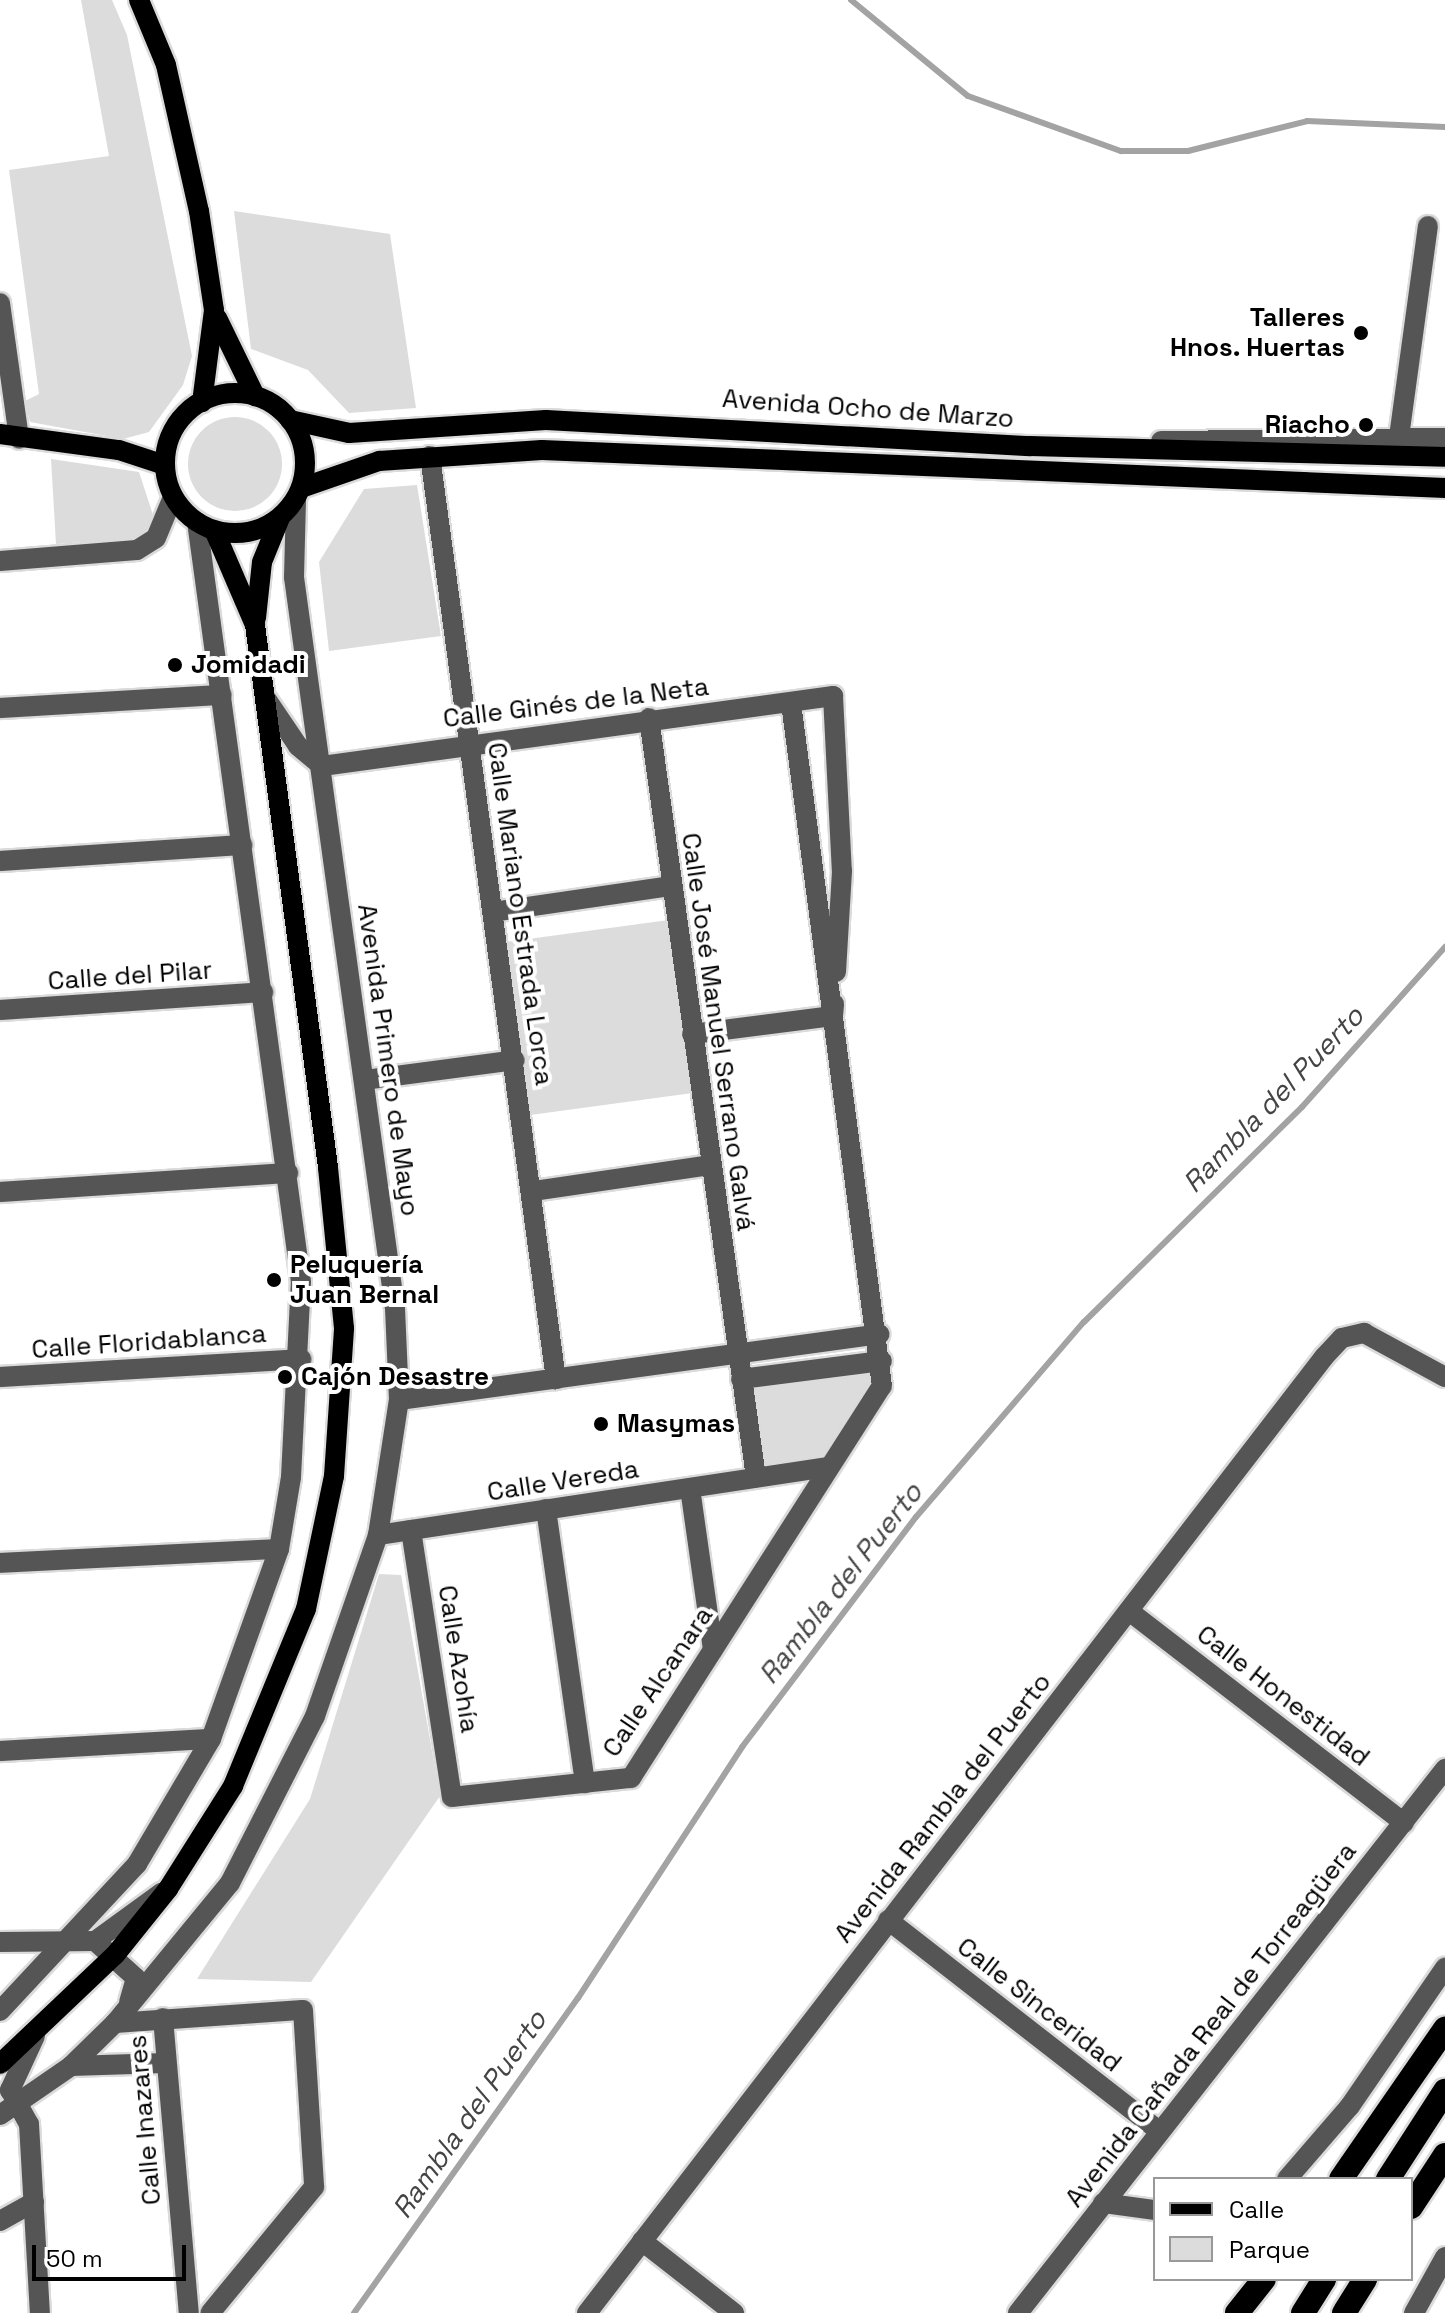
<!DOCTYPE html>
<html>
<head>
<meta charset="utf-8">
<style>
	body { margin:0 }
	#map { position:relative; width:1445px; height:2313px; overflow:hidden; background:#fff; font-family:"Space Grotesk",sans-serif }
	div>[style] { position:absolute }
	.green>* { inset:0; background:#dcdcdc }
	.round { border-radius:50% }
	.stream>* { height:6px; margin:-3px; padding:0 3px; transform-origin:3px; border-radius:3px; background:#a3a3a3 }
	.roads { filter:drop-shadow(2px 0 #dbdbdb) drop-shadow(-2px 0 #dbdbdb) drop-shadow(0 2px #dbdbdb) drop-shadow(0 -2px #dbdbdb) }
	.minor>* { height:20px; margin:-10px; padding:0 10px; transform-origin:10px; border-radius:10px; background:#555 }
	.major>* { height:20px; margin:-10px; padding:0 10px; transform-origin:10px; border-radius:10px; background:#000 }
	.major>.ring { margin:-10px; padding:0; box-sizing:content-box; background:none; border:20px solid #000; border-radius:50% }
	.highway>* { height:24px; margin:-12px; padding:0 12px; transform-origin:12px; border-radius:12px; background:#000 }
	.dots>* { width:22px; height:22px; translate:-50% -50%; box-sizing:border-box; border:4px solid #fff; border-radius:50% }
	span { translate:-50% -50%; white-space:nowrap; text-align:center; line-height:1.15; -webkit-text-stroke:8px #fff; paint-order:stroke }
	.poi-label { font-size:26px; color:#000; font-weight:700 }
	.right { translate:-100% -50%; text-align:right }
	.left { translate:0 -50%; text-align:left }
	.street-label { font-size:26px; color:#000 }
	.water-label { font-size:28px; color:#444; font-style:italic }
	.legend { position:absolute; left:1153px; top:2177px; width:260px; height:104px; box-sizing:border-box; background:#fff; border:2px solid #999; margin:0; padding:10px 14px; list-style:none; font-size:24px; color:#000 }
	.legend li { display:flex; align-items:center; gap:16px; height:40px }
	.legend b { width:40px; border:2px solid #999 }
	.scale { position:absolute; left:32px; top:2245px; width:154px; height:36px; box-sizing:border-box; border:4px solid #000; border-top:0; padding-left:10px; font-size:24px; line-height:28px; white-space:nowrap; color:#000; -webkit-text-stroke:6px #fff; paint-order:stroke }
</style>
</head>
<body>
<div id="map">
	<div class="green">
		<div style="clip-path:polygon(81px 0,112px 0,127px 35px,192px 356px,183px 385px,149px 432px,123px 439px,30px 422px,25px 401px,39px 394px,9px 170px,109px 156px)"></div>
		<div style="clip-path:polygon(234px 211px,390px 234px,416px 408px,349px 413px,308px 370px,251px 349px)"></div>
		<div class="round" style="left:188px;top:417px;width:94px;height:94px"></div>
		<div style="clip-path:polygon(51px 459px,139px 472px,154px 518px,145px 538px,56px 544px)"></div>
		<div style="clip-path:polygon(417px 485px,441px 636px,329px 651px,319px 562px,364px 489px)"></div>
		<div style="clip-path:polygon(676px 919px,700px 1092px,523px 1116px,498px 943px)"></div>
		<div style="clip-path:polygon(882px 1361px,882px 1386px,827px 1467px,756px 1477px,741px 1379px)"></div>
		<div style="clip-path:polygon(379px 1574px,401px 1575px,440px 1796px,311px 1982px,197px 1979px,310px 1799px)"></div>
	</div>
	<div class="stream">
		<div style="left:851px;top:0;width:151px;rotate:39.4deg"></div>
		<div style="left:968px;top:96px;width:163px;rotate:19.8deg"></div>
		<div style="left:1121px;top:151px;width:67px"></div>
		<div style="left:1188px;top:151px;width:123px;rotate:-14.1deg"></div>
		<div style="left:1307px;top:121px;width:138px;rotate:2.5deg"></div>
		<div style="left:354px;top:2313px;width:387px;rotate:-54.6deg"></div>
		<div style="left:578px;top:1998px;width:300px;rotate:-56.8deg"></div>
		<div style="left:742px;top:1747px;width:288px;rotate:-52.9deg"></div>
		<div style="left:916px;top:1517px;width:257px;rotate:-49.3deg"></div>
		<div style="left:1084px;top:1322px;width:306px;rotate:-44.6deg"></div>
		<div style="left:1302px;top:1107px;width:215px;rotate:-48.2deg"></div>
	</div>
	<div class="roads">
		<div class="minor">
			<div style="left:0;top:303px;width:137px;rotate:82deg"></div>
			<div style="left:1399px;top:437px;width:213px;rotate:-82.2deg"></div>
			<div style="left:1161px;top:441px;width:284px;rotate:-0.6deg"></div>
			<div style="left:430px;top:456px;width:932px;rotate:82.23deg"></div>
			<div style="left:0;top:561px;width:137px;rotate:-4.6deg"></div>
			<div style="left:137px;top:550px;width:22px;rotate:-32deg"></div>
			<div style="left:156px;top:538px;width:44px;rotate:-67.5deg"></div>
			<div style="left:265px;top:697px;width:59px;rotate:56deg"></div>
			<div style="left:298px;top:746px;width:31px;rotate:40deg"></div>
			<div style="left:322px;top:766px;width:516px;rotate:-7.8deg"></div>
			<div style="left:833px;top:696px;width:175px;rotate:87.1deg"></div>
			<div style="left:842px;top:871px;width:101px;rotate:93.4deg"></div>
			<div style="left:0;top:708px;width:222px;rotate:-3.4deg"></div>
			<div style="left:649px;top:718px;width:767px;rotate:81.98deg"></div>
			<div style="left:0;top:861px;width:243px;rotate:-3.8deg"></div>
			<div style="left:493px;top:912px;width:181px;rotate:-8.3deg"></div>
			<div style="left:0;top:1010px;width:264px;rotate:-3.9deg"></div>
			<div style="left:692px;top:1034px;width:142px;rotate:-7.3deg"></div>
			<div style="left:833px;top:1016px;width:12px;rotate:-85deg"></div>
			<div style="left:364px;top:1080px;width:152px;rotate:-7.5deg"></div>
			<div style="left:534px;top:1191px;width:178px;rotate:-8.4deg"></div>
			<div style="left:0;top:1192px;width:289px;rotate:-3.8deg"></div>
			<div style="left:0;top:1377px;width:302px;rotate:-3.4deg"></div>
			<div style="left:741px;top:1379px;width:142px;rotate:-7.3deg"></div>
			<div style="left:399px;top:1400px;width:485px;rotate:-7.8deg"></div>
			<div style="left:690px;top:1488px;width:163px;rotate:81.9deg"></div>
			<div style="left:546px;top:1509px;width:277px;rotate:81.9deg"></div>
			<div style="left:411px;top:1530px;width:270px;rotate:81.3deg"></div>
			<div style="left:452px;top:1797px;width:180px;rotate:-6.1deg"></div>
			<div style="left:631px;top:1778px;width:465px;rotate:-57.4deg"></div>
			<div style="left:882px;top:1386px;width:689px;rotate:-97.59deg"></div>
			<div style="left:378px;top:1535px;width:454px;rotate:-8.6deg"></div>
			<div style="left:0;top:1563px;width:279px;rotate:-2.9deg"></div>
			<div style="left:1129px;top:1611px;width:347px;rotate:37.6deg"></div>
			<div style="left:0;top:1751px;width:211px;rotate:-3.3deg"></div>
			<div style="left:888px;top:1920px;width:342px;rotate:37.9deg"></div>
			<div style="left:95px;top:1941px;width:82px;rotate:-36deg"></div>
			<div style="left:0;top:1942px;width:95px;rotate:-0.6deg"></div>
			<div style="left:95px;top:1941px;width:55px;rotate:42.1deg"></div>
			<div style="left:136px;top:1978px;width:25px;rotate:106deg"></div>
			<div style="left:0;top:2011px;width:201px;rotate:-47deg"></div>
			<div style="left:137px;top:1864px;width:145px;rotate:-59.4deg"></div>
			<div style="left:211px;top:1739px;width:202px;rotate:-70.3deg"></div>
			<div style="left:279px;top:1549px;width:73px;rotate:-80.5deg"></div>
			<div style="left:291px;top:1477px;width:195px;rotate:-87.1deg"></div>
			<div style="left:301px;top:1282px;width:767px;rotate:-97.79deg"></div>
			<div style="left:163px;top:2018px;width:296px;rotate:85deg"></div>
			<div style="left:115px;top:2023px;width:188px;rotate:-4deg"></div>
			<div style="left:303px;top:2010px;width:177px;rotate:86.4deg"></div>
			<div style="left:314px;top:2187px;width:163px;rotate:129.5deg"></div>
			<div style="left:35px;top:2036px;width:60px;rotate:114.8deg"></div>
			<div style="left:10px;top:2090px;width:39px;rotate:61deg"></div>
			<div style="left:29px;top:2124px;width:189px;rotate:86.7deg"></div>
			<div style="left:71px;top:2066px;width:94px;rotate:-1.8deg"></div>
			<div style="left:0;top:2115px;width:86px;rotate:-34.6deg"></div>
			<div style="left:71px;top:2066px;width:62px;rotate:-44.3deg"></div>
			<div style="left:115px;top:2023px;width:181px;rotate:-50.6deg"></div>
			<div style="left:230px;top:1883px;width:187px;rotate:-63deg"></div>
			<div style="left:315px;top:1716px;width:192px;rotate:-70.8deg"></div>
			<div style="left:378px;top:1535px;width:137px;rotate:-81.2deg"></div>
			<div style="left:399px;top:1400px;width:91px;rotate:-92.5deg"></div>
			<div style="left:395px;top:1309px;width:739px;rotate:-97.86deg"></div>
			<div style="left:294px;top:577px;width:79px;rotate:-88.5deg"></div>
			<div style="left:1287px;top:2179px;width:96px;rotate:-49.2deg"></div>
			<div style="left:1350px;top:2106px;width:168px;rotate:-55.5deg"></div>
			<div style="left:1103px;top:2203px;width:52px;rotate:7.7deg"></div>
			<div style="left:0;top:2221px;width:39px;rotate:-29deg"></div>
			<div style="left:642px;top:2241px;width:117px;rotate:38deg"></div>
			<div style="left:587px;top:2313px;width:1207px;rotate:-52.37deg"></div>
			<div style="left:1324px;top:1357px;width:26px;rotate:-47deg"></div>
			<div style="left:1342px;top:1338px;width:23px;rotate:-13deg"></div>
			<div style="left:1364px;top:1333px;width:92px;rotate:28.5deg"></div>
			<div style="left:1018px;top:2313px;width:692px;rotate:-51.87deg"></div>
			<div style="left:1414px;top:2313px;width:64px;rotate:-61deg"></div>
		</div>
		<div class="major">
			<div style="left:139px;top:0;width:70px;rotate:67.4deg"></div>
			<div style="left:166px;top:65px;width:150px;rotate:77.3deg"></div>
			<div style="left:199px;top:211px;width:100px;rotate:81.4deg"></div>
			<div style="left:214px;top:310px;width:93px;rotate:97.4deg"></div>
			<div style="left:217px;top:318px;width:87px;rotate:64deg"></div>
			<div class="ring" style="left:165px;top:393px;width:120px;height:120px"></div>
			<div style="left:290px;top:420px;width:60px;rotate:12.4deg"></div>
			<div style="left:349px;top:433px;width:197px;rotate:-3.8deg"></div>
			<div style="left:546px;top:420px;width:485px;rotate:3.1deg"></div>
			<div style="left:1030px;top:446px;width:415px;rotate:1.5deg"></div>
			<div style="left:0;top:434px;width:120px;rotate:7.7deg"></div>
			<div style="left:119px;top:450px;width:48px;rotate:18.1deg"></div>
			<div style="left:301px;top:488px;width:83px;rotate:-19.1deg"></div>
			<div style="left:379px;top:461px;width:163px;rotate:-3.9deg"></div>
			<div style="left:542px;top:450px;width:904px;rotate:2.41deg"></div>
			<div style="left:256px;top:618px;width:56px;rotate:-83.9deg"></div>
			<div style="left:262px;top:562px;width:48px;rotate:-67.8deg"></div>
			<div style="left:0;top:2064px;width:158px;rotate:-43.5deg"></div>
			<div style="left:115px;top:1955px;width:85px;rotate:-51.2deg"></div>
			<div style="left:168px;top:1889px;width:122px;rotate:-57.7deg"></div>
			<div style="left:233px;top:1786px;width:191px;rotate:-67.6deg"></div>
			<div style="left:306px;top:1609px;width:136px;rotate:-78.1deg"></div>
			<div style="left:334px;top:1476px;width:148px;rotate:-86.1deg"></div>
			<div style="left:344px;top:1328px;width:162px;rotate:-95.7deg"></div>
			<div style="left:328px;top:1167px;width:547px;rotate:-97.67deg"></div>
			<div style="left:255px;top:625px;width:103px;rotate:-113.3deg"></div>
		</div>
		<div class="highway">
			<div style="left:1341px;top:2179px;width:183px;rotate:-55.3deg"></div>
			<div style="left:1388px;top:2179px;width:105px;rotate:-57.1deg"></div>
			<div style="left:1411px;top:2207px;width:62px;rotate:-56.8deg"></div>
			<div style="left:1237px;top:2313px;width:43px;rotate:-51.5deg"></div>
			<div style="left:1303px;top:2313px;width:40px;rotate:-58deg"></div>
			<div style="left:1344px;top:2313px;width:40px;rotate:-58deg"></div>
		</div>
	</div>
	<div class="dots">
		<div style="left:1361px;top:333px;background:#000"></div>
		<div style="left:1366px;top:425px;background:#000"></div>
		<div style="left:175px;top:665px;background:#000"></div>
		<div style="left:274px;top:1280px;background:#000"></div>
		<div style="left:285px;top:1377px;background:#000"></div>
		<div style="left:601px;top:1424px;background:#000"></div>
	</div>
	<div class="poi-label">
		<span class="right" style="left:1345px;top:333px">Talleres<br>Hnos. Huertas</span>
		<span class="right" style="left:1350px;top:425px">Riacho</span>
		<span class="left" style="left:191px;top:665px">Jomidadi</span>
		<span class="left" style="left:290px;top:1280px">Peluquería<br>Juan Bernal</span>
		<span class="left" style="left:301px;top:1377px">Cajón Desastre</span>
		<span class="left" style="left:617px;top:1424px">Masymas</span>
	</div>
	<div class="street-label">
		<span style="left:868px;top:409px;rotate:4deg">Avenida Ocho de Marzo</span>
		<span style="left:576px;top:703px;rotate:-7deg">Calle Ginés de la Neta</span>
		<span style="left:520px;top:914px;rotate:82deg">Calle Mariano Estrada Lorca</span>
		<span style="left:130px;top:976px;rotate:-4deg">Calle del Pilar</span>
		<span style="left:718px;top:1032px;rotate:82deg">Calle José Manuel Serrano Galvá</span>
		<span style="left:388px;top:1060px;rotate:82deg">Avenida Primero de Mayo</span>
		<span style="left:149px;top:1342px;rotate:-4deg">Calle Floridablanca</span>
		<span style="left:563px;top:1481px;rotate:-9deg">Calle Vereda</span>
		<span style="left:458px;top:1659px;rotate:81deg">Calle Azohía</span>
		<span style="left:658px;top:1682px;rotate:-56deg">Calle Alcanara</span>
		<span style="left:1283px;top:1696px;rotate:38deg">Calle Honestidad</span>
		<span style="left:943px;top:1808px;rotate:-52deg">Avenida Rambla del Puerto</span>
		<span style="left:1039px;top:2005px;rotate:38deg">Calle Sinceridad</span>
		<span style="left:1211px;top:2025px;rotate:-52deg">Avenida Cañada Real de Torreagüera</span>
		<span style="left:145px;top:2120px;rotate:-95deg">Calle Inazares</span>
	</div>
	<div class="water-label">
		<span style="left:1273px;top:1099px;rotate:-46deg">Rambla del Puerto</span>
		<span style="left:840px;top:1583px;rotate:-52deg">Rambla del Puerto</span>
		<span style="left:469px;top:2114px;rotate:-55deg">Rambla del Puerto</span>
	</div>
	<ul class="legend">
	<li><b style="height:10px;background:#000"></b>Calle</li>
	<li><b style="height:22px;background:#dcdcdc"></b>Parque</li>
	</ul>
	<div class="scale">50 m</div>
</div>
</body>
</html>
